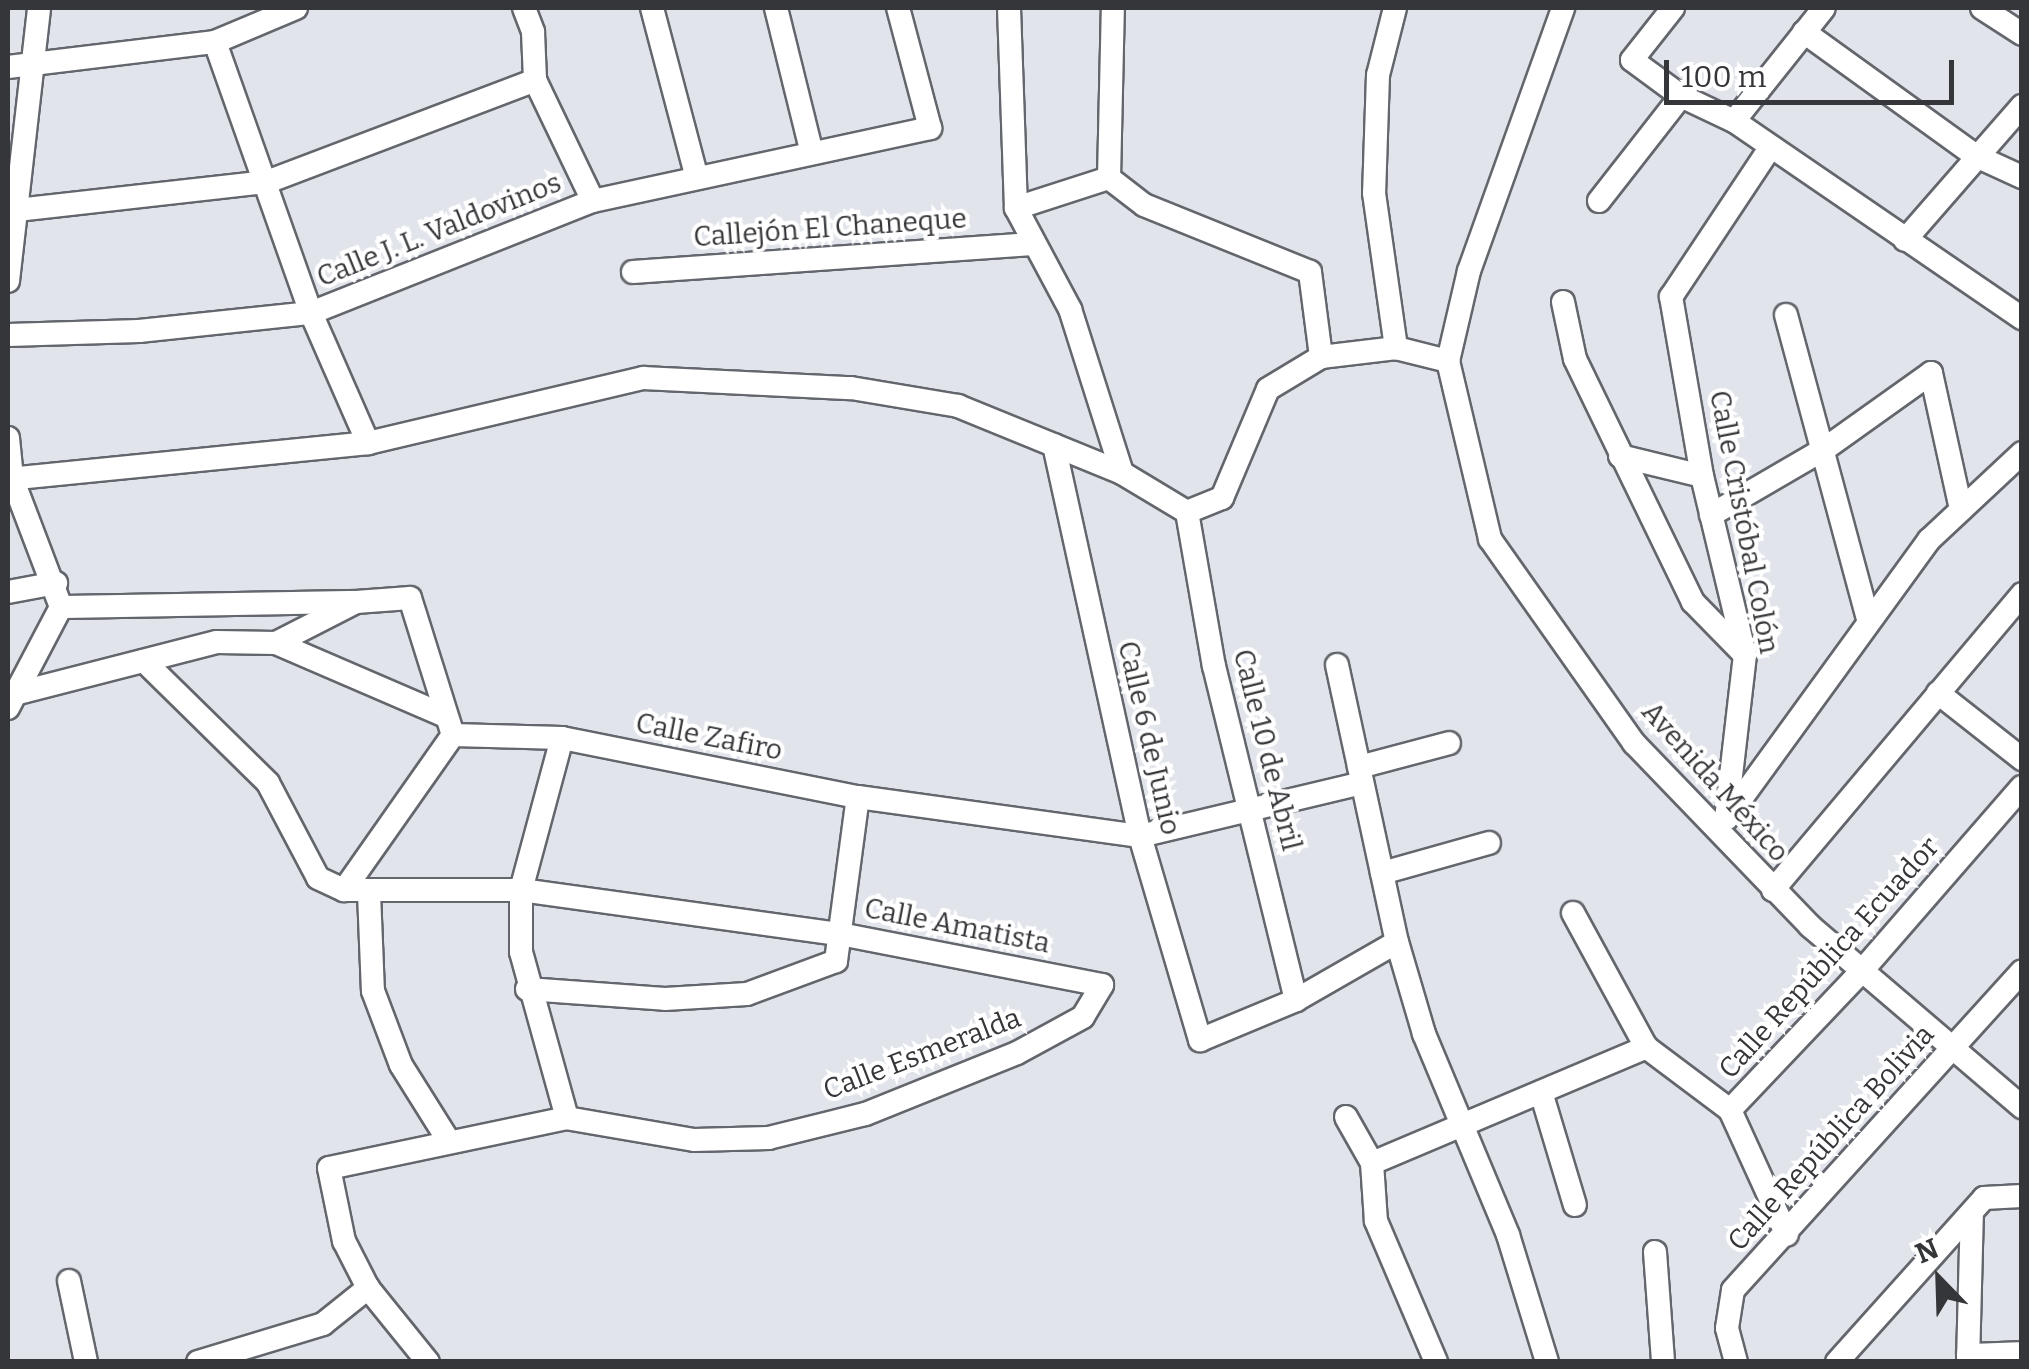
<!DOCTYPE html>
<html>
<head>
<meta charset="utf-8">
<style>
	body { margin:0 }
	#map { position:relative; width:2029px; height:1369px; overflow:hidden; background:#e1e4eb; font-family:Bitter,serif }
	div>[style] { position:absolute }
	.roads { filter:drop-shadow(2px 0 #63666c) drop-shadow(-2px 0 #63666c) drop-shadow(0 2px #63666c) drop-shadow(0 -2px #63666c) }
	.minor>* { height:22px; margin:-11px; padding:0 11px; transform-origin:11px; border-radius:11px; background:#fff }
	span { translate:-50% -50%; white-space:nowrap; text-align:center; line-height:1.15; -webkit-text-stroke:8px #fff; paint-order:stroke }
	.street-label { font-size:28px; color:#353639 }
	.frame { position:absolute; inset:0; border:10px solid #353639; pointer-events:none }
	.north { position:absolute; left:1889px; top:1229px; width:100px; height:100px; -webkit-text-stroke:8px #fff; paint-order:stroke; rotate:337deg; font-size:28px; font-weight:700; line-height:40px; text-align:center; color:#353639 }
	.north::after { content:''; display:block; margin:auto; width:35px; height:45px; background:#353639; clip-path:polygon(50% 0,100% 100%,50% 72%,0 100%) }
	.scale { position:absolute; left:1664px; top:60px; width:290px; height:45px; box-sizing:border-box; border:5px solid #353639; border-top:0; padding-left:12px; font-size:30px; line-height:35px; white-space:nowrap; color:#353639; -webkit-text-stroke:8px #fff; paint-order:stroke }
</style>
</head>
<body>
<div id="map">
	<div class="roads">
		<div class="minor">
			<div style="left:524px;top:8px;width:26px;rotate:69deg"></div>
			<div style="left:533px;top:32px;width:48px;rotate:87.6deg"></div>
			<div style="left:535px;top:80px;width:134px;rotate:64.4deg"></div>
			<div style="left:652px;top:8px;width:173px;rotate:75.2deg"></div>
			<div style="left:776px;top:8px;width:149px;rotate:76.1deg"></div>
			<div style="left:1009px;top:8px;width:200px;rotate:88deg"></div>
			<div style="left:1016px;top:208px;width:115px;rotate:61.9deg"></div>
			<div style="left:1070px;top:309px;width:172px;rotate:72.4deg"></div>
			<div style="left:1395px;top:8px;width:69px;rotate:104.2deg"></div>
			<div style="left:1378px;top:75px;width:118px;rotate:91.9deg"></div>
			<div style="left:1374px;top:193px;width:157px;rotate:81.9deg"></div>
			<div style="left:1673px;top:8px;width:66px;rotate:128.3deg"></div>
			<div style="left:1632px;top:60px;width:61px;rotate:36.3deg"></div>
			<div style="left:1681px;top:96px;width:59px;rotate:25.3deg"></div>
			<div style="left:1734px;top:121px;width:349px;rotate:34.4deg"></div>
			<div style="left:1982px;top:8px;width:48px;rotate:33deg"></div>
			<div style="left:1804px;top:32px;width:212px;rotate:35.8deg"></div>
			<div style="left:1976px;top:156px;width:51px;rotate:24.5deg"></div>
			<div style="left:215px;top:42px;width:288px;rotate:70.5deg"></div>
			<div style="left:311px;top:313px;width:142px;rotate:66.3deg"></div>
			<div style="left:8px;top:67px;width:209px;rotate:-6.9deg"></div>
			<div style="left:215px;top:42px;width:88px;rotate:-22.8deg"></div>
			<div style="left:1734px;top:121px;width:144px;rotate:-51.5deg"></div>
			<div style="left:1109px;top:178px;width:44px;rotate:37.6deg"></div>
			<div style="left:1144px;top:205px;width:179px;rotate:22deg"></div>
			<div style="left:1310px;top:272px;width:86px;rotate:82.6deg"></div>
			<div style="left:1599px;top:201px;width:133px;rotate:-52deg"></div>
			<div style="left:1016px;top:208px;width:98px;rotate:-17.9deg"></div>
			<div style="left:1109px;top:178px;width:170px;rotate:-88.7deg"></div>
			<div style="left:8px;top:211px;width:261px;rotate:-6.4deg"></div>
			<div style="left:267px;top:182px;width:287px;rotate:-20.8deg"></div>
			<div style="left:1905px;top:240px;width:178px;rotate:-48.9deg"></div>
			<div style="left:633px;top:272px;width:400px;rotate:-4deg"></div>
			<div style="left:8px;top:281px;width:275px;rotate:-83.5deg"></div>
			<div style="left:1563px;top:302px;width:58px;rotate:78.1deg"></div>
			<div style="left:1575px;top:359px;width:270px;rotate:64.1deg"></div>
			<div style="left:1693px;top:602px;width:70px;rotate:45.6deg"></div>
			<div style="left:1786px;top:315px;width:314px;rotate:74.9deg"></div>
			<div style="left:8px;top:335px;width:131px;rotate:-1.7deg"></div>
			<div style="left:139px;top:331px;width:173px;rotate:-6deg"></div>
			<div style="left:311px;top:313px;width:303px;rotate:-21.7deg"></div>
			<div style="left:593px;top:201px;width:345px;rotate:-12.2deg"></div>
			<div style="left:930px;top:128px;width:124px;rotate:-104.9deg"></div>
			<div style="left:1448px;top:361px;width:92px;rotate:-76.9deg"></div>
			<div style="left:1469px;top:271px;width:279px;rotate:-70.3deg"></div>
			<div style="left:8px;top:438px;width:40px;rotate:84.3deg"></div>
			<div style="left:12px;top:478px;width:138px;rotate:69.2deg"></div>
			<div style="left:61px;top:607px;width:114px;rotate:117.7deg"></div>
			<div style="left:1054px;top:445px;width:400px;rotate:77.6deg"></div>
			<div style="left:1140px;top:836px;width:213px;rotate:73.6deg"></div>
			<div style="left:1200px;top:1040px;width:104px;rotate:-22.6deg"></div>
			<div style="left:1296px;top:1000px;width:116px;rotate:-29.9deg"></div>
			<div style="left:1620px;top:456px;width:84px;rotate:13.7deg"></div>
			<div style="left:8px;top:479px;width:362px;rotate:-5.7deg"></div>
			<div style="left:368px;top:443px;width:283px;rotate:-13.3deg"></div>
			<div style="left:643px;top:378px;width:208px;rotate:2.8deg"></div>
			<div style="left:851px;top:388px;width:109px;rotate:9.5deg"></div>
			<div style="left:958px;top:406px;width:177px;rotate:22.2deg"></div>
			<div style="left:1122px;top:473px;width:76px;rotate:31deg"></div>
			<div style="left:1187px;top:512px;width:38px;rotate:-22deg"></div>
			<div style="left:1222px;top:498px;width:118px;rotate:-67.1deg"></div>
			<div style="left:1268px;top:389px;width:62px;rotate:-31.1deg"></div>
			<div style="left:1321px;top:357px;width:76px;rotate:-6.8deg"></div>
			<div style="left:1396px;top:348px;width:54px;rotate:14deg"></div>
			<div style="left:1448px;top:361px;width:183px;rotate:76.7deg"></div>
			<div style="left:1490px;top:539px;width:250px;rotate:54.8deg"></div>
			<div style="left:1634px;top:743px;width:254px;rotate:46.1deg"></div>
			<div style="left:1810px;top:926px;width:279px;rotate:40.5deg"></div>
			<div style="left:1187px;top:512px;width:156px;rotate:80.1deg"></div>
			<div style="left:1214px;top:666px;width:344px;rotate:76.2deg"></div>
			<div style="left:1711px;top:515px;width:133px;rotate:-30.2deg"></div>
			<div style="left:1826px;top:448px;width:129px;rotate:-35.5deg"></div>
			<div style="left:1931px;top:373px;width:140px;rotate:77.6deg"></div>
			<div style="left:8px;top:592px;width:49px;rotate:-10.6deg"></div>
			<div style="left:61px;top:607px;width:291px;rotate:-1deg"></div>
			<div style="left:276px;top:643px;width:182px;rotate:23.3deg"></div>
			<div style="left:144px;top:661px;width:174px;rotate:44.5deg"></div>
			<div style="left:268px;top:783px;width:107px;rotate:62.2deg"></div>
			<div style="left:318px;top:878px;width:29px;rotate:25deg"></div>
			<div style="left:344px;top:890px;width:177px"></div>
			<div style="left:521px;top:890px;width:322px;rotate:7.9deg"></div>
			<div style="left:840px;top:934px;width:267px;rotate:11deg"></div>
			<div style="left:1102px;top:985px;width:37px;rotate:121deg"></div>
			<div style="left:1083px;top:1017px;width:75px;rotate:151.4deg"></div>
			<div style="left:1017px;top:1053px;width:164px;rotate:158.1deg"></div>
			<div style="left:865px;top:1114px;width:99px;rotate:166deg"></div>
			<div style="left:769px;top:1138px;width:75px;rotate:178.5deg"></div>
			<div style="left:694px;top:1140px;width:129px;rotate:-170.2deg"></div>
			<div style="left:567px;top:1118px;width:243px;rotate:168.1deg"></div>
			<div style="left:329px;top:1168px;width:75px;rotate:78.4deg"></div>
			<div style="left:344px;top:1241px;width:53px;rotate:62.9deg"></div>
			<div style="left:368px;top:1288px;width:95px;rotate:51deg"></div>
			<div style="left:1337px;top:665px;width:283px;rotate:77.8deg"></div>
			<div style="left:1397px;top:942px;width:96px;rotate:73.6deg"></div>
			<div style="left:1424px;top:1034px;width:218px;rotate:67.3deg"></div>
			<div style="left:1508px;top:1235px;width:133px;rotate:72.9deg"></div>
			<div style="left:18px;top:693px;width:205px;rotate:-14.4deg"></div>
			<div style="left:217px;top:642px;width:59px;rotate:1deg"></div>
			<div style="left:276px;top:643px;width:90px;rotate:-27.1deg"></div>
			<div style="left:356px;top:602px;width:54px;rotate:-4.2deg"></div>
			<div style="left:410px;top:598px;width:144px;rotate:72.6deg"></div>
			<div style="left:1938px;top:693px;width:107px;rotate:38.2deg"></div>
			<div style="left:453px;top:735px;width:109px;rotate:1.6deg"></div>
			<div style="left:562px;top:738px;width:302px;rotate:11.3deg"></div>
			<div style="left:858px;top:797px;width:285px;rotate:7.9deg"></div>
			<div style="left:1140px;top:836px;width:228px;rotate:-13.4deg"></div>
			<div style="left:562px;top:738px;width:157px;rotate:105.1deg"></div>
			<div style="left:521px;top:890px;width:62px;rotate:90deg"></div>
			<div style="left:521px;top:952px;width:172px;rotate:74.5deg"></div>
			<div style="left:1359px;top:767px;width:93px;rotate:-14.9deg"></div>
			<div style="left:1727px;top:818px;width:344px;rotate:-54deg"></div>
			<div style="left:1929px;top:540px;width:127px;rotate:-43.1deg"></div>
			<div style="left:1726px;top:819px;width:165px;rotate:-83.4deg"></div>
			<div style="left:1745px;top:655px;width:184px;rotate:-103.5deg"></div>
			<div style="left:1702px;top:476px;width:182px;rotate:-99.8deg"></div>
			<div style="left:1671px;top:297px;width:179px;rotate:-56.4deg"></div>
			<div style="left:1382px;top:873px;width:111px;rotate:-15.7deg"></div>
			<div style="left:344px;top:890px;width:189px;rotate:-54.9deg"></div>
			<div style="left:1773px;top:890px;width:387px;rotate:-49.9deg"></div>
			<div style="left:369px;top:893px;width:98px;rotate:87.7deg"></div>
			<div style="left:373px;top:991px;width:79px;rotate:69.3deg"></div>
			<div style="left:401px;top:1065px;width:89px;rotate:57.9deg"></div>
			<div style="left:1573px;top:913px;width:153px;rotate:61.4deg"></div>
			<div style="left:1646px;top:1047px;width:105px;rotate:36.9deg"></div>
			<div style="left:527px;top:989px;width:138px;rotate:4.1deg"></div>
			<div style="left:665px;top:999px;width:82px;rotate:-3.5deg"></div>
			<div style="left:747px;top:994px;width:95px;rotate:-20.3deg"></div>
			<div style="left:836px;top:961px;width:165px;rotate:-82.4deg"></div>
			<div style="left:1541px;top:1092px;width:118px;rotate:73.3deg"></div>
			<div style="left:1730px;top:1110px;width:190px;rotate:-46.5deg"></div>
			<div style="left:1861px;top:972px;width:245px;rotate:-49deg"></div>
			<div style="left:1730px;top:1110px;width:137px;rotate:65.5deg"></div>
			<div style="left:1346px;top:1117px;width:53px;rotate:60.5deg"></div>
			<div style="left:1372px;top:1163px;width:58px;rotate:86.1deg"></div>
			<div style="left:1376px;top:1221px;width:153px;rotate:66.9deg"></div>
			<div style="left:1372px;top:1163px;width:298px;rotate:-22.9deg"></div>
			<div style="left:1655px;top:1252px;width:110px;rotate:85.8deg"></div>
			<div style="left:69px;top:1281px;width:83px;rotate:78.1deg"></div>
			<div style="left:1968px;top:1355px;width:54px;rotate:-2.1deg"></div>
			<div style="left:198px;top:1362px;width:131px;rotate:-16.9deg"></div>
			<div style="left:323px;top:1324px;width:58px;rotate:-38.7deg"></div>
			<div style="left:1736px;top:1362px;width:35px;rotate:-105deg"></div>
			<div style="left:1727px;top:1328px;width:38px;rotate:-81deg"></div>
			<div style="left:1733px;top:1290px;width:430px;rotate:-47.8deg"></div>
			<div style="left:1837px;top:1362px;width:220px;rotate:-48.1deg"></div>
			<div style="left:1984px;top:1198px;width:38px;rotate:-3deg"></div>
			<div style="left:1968px;top:1362px;width:149px;rotate:-88.5deg"></div>
		</div>
	</div>
	<div class="street-label">
		<span style="left:830px;top:228px;rotate:-4deg">Callejón El Chaneque</span>
		<span style="left:439px;top:230px;rotate:-22deg">Calle J. L. Valdovinos</span>
		<span style="left:1744px;top:522px;rotate:79deg">Calle Cristóbal Colón</span>
		<span style="left:709px;top:737px;rotate:11deg">Calle Zafiro</span>
		<span style="left:1149px;top:738px;rotate:77deg">Calle 6 de Junio</span>
		<span style="left:1267px;top:750px;rotate:76deg">Calle 10 de Abril</span>
		<span style="left:1715px;top:782px;rotate:48deg">Avenida México</span>
		<span style="left:957px;top:926px;rotate:11deg">Calle Amatista</span>
		<span style="left:1829px;top:958px;rotate:-48deg">Calle República Ecuador</span>
		<span style="left:922px;top:1054px;rotate:-21deg">Calle Esmeralda</span>
		<span style="left:1831px;top:1138px;rotate:-48deg">Calle República Bolivia</span>
	</div>
	<div class="frame"></div>
	<div class="north">N</div>
	<div class="scale">100 m</div>
</div>
</body>
</html>
